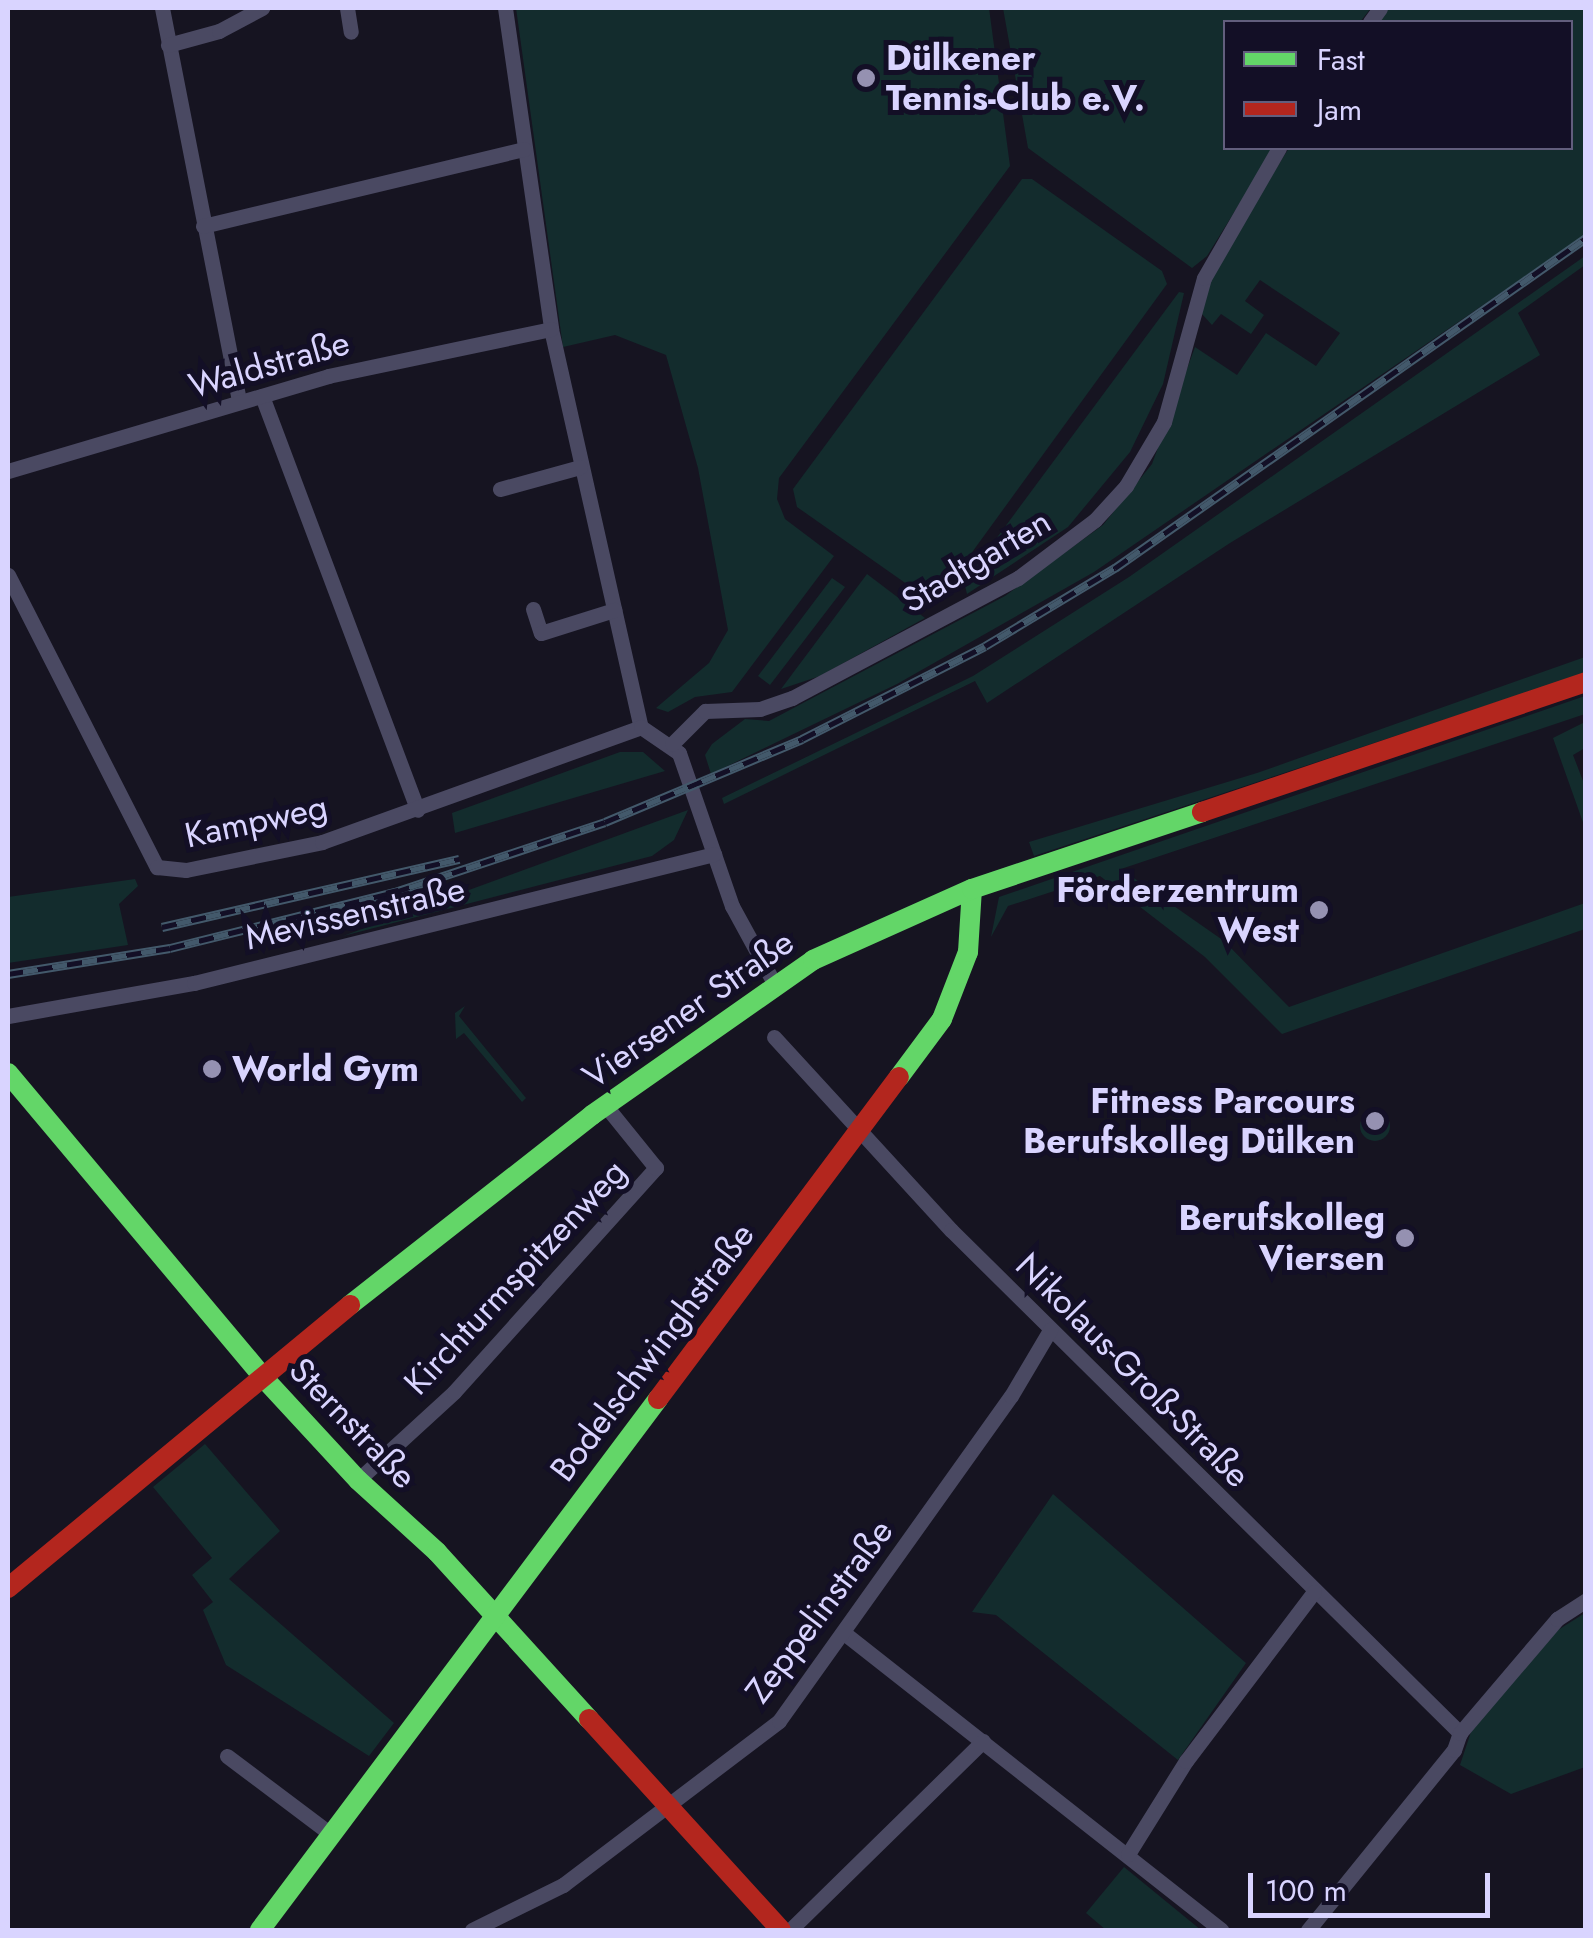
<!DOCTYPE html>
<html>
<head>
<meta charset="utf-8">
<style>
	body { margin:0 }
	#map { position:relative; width:1593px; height:1938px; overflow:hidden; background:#161421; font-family:Jost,sans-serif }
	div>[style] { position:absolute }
	.green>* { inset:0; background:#132c2d }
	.round { border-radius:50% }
	.street>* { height:15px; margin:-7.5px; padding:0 7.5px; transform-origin:7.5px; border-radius:7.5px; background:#4a4962 }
	.fast>* { height:20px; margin:-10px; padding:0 10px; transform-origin:10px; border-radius:10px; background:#63d668 }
	.jam>* { height:20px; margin:-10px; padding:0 10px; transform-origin:10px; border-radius:10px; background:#b3261e }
	.rail>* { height:9px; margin-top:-4.5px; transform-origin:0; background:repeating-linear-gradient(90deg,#130f26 0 15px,#43596b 0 30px); box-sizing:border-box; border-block:2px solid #43596b }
	.dots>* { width:28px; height:28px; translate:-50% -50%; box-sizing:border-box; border:5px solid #130f26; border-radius:50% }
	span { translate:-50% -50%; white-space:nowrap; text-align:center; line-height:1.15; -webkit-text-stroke:10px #130f26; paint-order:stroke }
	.poi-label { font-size:35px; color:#d9d4ff; font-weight:700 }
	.left { translate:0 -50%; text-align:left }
	.right { translate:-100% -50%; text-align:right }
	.street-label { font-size:35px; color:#d9d4ff }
	.frame { position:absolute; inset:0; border:10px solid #d9d4ff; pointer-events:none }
	.legend { position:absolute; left:1223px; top:20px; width:350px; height:130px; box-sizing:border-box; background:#130f26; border:2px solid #625e7d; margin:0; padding:12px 18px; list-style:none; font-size:30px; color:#d9d4ff }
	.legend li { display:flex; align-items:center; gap:20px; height:50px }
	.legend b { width:50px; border:2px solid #625e7d }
	.scale { position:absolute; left:1248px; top:1873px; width:242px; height:45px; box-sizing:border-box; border:5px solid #d9d4ff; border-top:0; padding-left:12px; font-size:30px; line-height:35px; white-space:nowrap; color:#d9d4ff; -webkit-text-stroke:8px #130f26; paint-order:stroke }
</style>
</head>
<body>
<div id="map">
	<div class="green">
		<div style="clip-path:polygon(516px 8px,989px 8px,1010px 166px,779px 478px,777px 499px,785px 519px,834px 556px,732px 692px,695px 697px,668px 712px,656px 708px,709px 663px,728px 630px,698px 468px,666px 355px,615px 335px,563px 347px)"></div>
		<div style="clip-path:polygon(1003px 8px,1371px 8px,1360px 22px,1226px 22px,1226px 148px,1274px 148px,1207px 256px,1192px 268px,1028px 148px)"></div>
		<div style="clip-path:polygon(1387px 8px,1585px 8px,1585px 235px,1094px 572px,897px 684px,711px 774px,705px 755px,712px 744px,745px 719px,769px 721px,1005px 596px,1103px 525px,1152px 464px,1195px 347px,1237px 375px,1266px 333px,1316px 366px,1340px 333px,1260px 280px,1245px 301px,1264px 315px,1251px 334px,1221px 314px,1212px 325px,1201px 313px,1208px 278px,1289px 148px,1570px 148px,1570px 22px,1376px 22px)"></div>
		<div style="clip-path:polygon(1022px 179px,1032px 179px,1162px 271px,1167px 284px,941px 595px,921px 594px,797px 507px,793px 489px)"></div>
		<div style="clip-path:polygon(1585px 256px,1585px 265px,1518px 313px,1540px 355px,1230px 543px,987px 703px,975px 681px,724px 804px,722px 798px,973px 676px,1129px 577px)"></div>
		<div style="clip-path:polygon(1179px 292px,1184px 293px,1163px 384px,1130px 452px,1068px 527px,967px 594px,964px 582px)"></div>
		<div style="clip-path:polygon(867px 574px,925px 618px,820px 676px,781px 689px)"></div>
		<div style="clip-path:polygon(832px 578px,845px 587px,770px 685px,758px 676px)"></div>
		<div style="clip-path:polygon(1585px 657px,1585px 673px,1034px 856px,1029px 842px,1257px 773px)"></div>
		<div style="clip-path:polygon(1585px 696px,1585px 714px,1121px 869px,1224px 941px,1289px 1007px,1585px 903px,1585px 929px,1282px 1034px,1205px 957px,1100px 876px,1008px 906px,991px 937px,999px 897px)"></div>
		<div style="clip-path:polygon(1585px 722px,1585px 748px,1573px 755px,1585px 786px,1585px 828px,1553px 738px)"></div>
		<div style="clip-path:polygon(620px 752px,643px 752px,665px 771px,455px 833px,452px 813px)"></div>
		<div style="clip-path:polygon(688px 810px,674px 840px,652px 856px,343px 936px)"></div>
		<div style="clip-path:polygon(135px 879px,138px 886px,119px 904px,128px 945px,8px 963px,8px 897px)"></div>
		<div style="clip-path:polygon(465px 1006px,459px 1016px,526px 1098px,522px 1102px,464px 1033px,456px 1039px,455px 1013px)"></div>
		<div class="round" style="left:1360px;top:1111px;width:30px;height:30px"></div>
		<div style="clip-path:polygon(205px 1444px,280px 1531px,229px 1579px,394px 1723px,369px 1756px,226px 1665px,203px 1610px,213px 1602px,192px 1575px,212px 1558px,153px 1487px)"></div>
		<div style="clip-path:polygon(1053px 1494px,1246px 1663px,1178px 1760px,996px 1615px,972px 1612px)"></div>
		<div style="clip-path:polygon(1585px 1613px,1585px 1767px,1511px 1794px,1460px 1765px,1472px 1729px,1558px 1630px)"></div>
		<div style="clip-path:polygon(1124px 1867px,1201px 1930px,1106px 1930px,1086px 1913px)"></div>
	</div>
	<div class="street">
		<div style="left:162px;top:8px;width:401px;rotate:78.9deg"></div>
		<div style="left:347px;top:8px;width:24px;rotate:81deg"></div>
		<div style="left:505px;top:8px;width:324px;rotate:81.8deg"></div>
		<div style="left:551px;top:329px;width:408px;rotate:77.3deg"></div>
		<div style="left:1370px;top:22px;width:17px;rotate:-54deg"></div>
		<div style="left:168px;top:45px;width:53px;rotate:-15.4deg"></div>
		<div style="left:219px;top:31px;width:49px;rotate:-28.1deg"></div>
		<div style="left:203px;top:226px;width:330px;rotate:-13.5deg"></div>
		<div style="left:262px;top:396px;width:442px;rotate:69.4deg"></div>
		<div style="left:8px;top:471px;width:334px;rotate:-16.5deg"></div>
		<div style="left:328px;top:376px;width:228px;rotate:-11.9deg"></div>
		<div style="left:500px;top:489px;width:83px;rotate:-15.4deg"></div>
		<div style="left:8px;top:575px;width:328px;rotate:63deg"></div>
		<div style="left:157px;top:867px;width:29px;rotate:6deg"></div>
		<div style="left:186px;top:870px;width:139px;rotate:-11.6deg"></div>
		<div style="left:322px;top:842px;width:339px;rotate:-19.8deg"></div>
		<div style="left:641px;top:727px;width:46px;rotate:34.4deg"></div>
		<div style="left:679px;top:753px;width:162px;rotate:70.9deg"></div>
		<div style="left:732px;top:906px;width:88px;rotate:61.4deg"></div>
		<div style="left:533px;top:609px;width:25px;rotate:72deg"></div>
		<div style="left:541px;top:633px;width:77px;rotate:-17.5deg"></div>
		<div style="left:672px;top:744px;width:47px;rotate:-45deg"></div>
		<div style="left:705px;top:711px;width:55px;rotate:-2.1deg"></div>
		<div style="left:760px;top:709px;width:34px;rotate:-19deg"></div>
		<div style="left:792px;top:698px;width:256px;rotate:-28deg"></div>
		<div style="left:1018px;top:578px;width:96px;rotate:-37deg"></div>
		<div style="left:1095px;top:520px;width:46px;rotate:-47.6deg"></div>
		<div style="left:1126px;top:486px;width:74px;rotate:-59.3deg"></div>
		<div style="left:1164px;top:422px;width:149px;rotate:-74.5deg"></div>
		<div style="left:1204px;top:278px;width:150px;rotate:-60deg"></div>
		<div style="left:8px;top:1016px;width:189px;rotate:-10.1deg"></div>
		<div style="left:194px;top:983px;width:536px;rotate:-13.93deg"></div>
		<div style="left:774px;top:1037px;width:262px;rotate:47.5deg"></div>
		<div style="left:951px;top:1230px;width:716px;rotate:44.66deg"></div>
		<div style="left:358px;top:1480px;width:130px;rotate:-42.5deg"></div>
		<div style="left:454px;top:1392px;width:302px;rotate:-48deg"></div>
		<div style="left:656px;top:1168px;width:81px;rotate:-129deg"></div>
		<div style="left:844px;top:1633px;width:480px;rotate:38.2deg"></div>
		<div style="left:227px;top:1756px;width:131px;rotate:37deg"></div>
		<div style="left:1128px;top:1854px;width:110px;rotate:-58.1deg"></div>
		<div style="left:1186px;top:1761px;width:212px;rotate:-52.9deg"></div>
		<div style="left:472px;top:1930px;width:102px;rotate:-26.3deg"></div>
		<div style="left:563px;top:1885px;width:271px;rotate:-37.2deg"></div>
		<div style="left:779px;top:1721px;width:399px;rotate:-54.5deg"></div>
		<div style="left:1011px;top:1396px;width:77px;rotate:-59.4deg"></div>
		<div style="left:790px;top:1930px;width:270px;rotate:-44.4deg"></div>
		<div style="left:1308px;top:1930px;width:232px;rotate:-51deg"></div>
		<div style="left:1454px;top:1750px;width:18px;rotate:-71deg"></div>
		<div style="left:1460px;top:1733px;width:150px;rotate:-49.6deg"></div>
		<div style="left:1557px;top:1619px;width:35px;rotate:-33deg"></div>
	</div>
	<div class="fast">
		<div style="left:8px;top:1073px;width:394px;rotate:50deg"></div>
		<div style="left:261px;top:1375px;width:143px;rotate:47.3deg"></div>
		<div style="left:358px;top:1480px;width:107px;rotate:42.3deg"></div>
		<div style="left:437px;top:1552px;width:226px;rotate:47.7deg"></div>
		<div style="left:899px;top:1077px;width:72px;rotate:-53.4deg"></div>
		<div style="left:942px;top:1019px;width:72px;rotate:-68.8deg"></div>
		<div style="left:968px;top:952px;width:63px;rotate:-86.4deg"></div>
		<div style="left:350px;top:1305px;width:308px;rotate:-38.1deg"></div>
		<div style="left:592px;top:1115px;width:270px;rotate:-35deg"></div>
		<div style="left:813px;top:960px;width:174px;rotate:-24.1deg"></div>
		<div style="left:972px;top:889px;width:243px;rotate:-18.5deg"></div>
		<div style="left:260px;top:1930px;width:664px;rotate:-53.15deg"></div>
	</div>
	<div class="jam">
		<div style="left:1202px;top:812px;width:405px;rotate:-18.7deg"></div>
		<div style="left:658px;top:1399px;width:402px;rotate:-53.2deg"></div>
		<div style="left:8px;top:1588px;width:444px;rotate:-39.6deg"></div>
		<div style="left:589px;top:1719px;width:285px;rotate:47.7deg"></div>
	</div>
	<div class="rail">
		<div style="left:162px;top:927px;width:305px;rotate:-12.9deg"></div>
		<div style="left:8px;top:974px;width:164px;rotate:-9.1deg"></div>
		<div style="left:170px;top:948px;width:232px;rotate:-14deg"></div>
		<div style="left:395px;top:892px;width:221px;rotate:-18.4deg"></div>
		<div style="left:605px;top:822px;width:214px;rotate:-22.8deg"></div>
		<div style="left:802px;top:739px;width:205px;rotate:-26.9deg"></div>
		<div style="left:985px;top:646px;width:152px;rotate:-31deg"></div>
		<div style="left:1115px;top:568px;width:575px;rotate:-35.02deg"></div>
	</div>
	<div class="dots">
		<div style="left:866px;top:78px;background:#9591b1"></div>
		<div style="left:1319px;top:910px;background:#9591b1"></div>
		<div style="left:212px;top:1069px;background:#9591b1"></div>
		<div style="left:1375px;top:1121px;background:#9591b1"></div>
		<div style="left:1405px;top:1238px;background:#9591b1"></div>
	</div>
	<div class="poi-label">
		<span class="left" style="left:886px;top:78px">Dülkener<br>Tennis-Club e.V.</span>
		<span class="right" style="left:1299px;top:910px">Förderzentrum<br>West</span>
		<span class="left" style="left:232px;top:1069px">World Gym</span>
		<span class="right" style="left:1355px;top:1121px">Fitness Parcours<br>Berufskolleg Dülken</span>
		<span class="right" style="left:1385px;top:1238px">Berufskolleg<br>Viersen</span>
	</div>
	<div class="street-label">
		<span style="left:269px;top:364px;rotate:-16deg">Waldstraße</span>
		<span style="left:976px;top:561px;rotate:-31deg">Stadtgarten</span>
		<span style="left:256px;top:821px;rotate:-12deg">Kampweg</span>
		<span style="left:355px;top:913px;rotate:-13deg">Mevissenstraße</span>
		<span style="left:688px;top:1009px;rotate:-35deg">Viersener Straße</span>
		<span style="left:515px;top:1277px;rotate:-47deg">Kirchturmspitzenweg</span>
		<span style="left:652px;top:1352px;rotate:-53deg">Bodelschwinghstraße</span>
		<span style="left:1133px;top:1370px;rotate:45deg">Nikolaus-Groß-Straße</span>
		<span style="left:353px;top:1423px;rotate:46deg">Sternstraße</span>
		<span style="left:819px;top:1611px;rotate:-53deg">Zeppelinstraße</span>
	</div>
	<div class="frame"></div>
	<ul class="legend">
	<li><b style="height:12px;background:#63d668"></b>Fast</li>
	<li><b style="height:12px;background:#b3261e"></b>Jam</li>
	</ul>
	<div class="scale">100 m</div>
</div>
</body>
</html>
